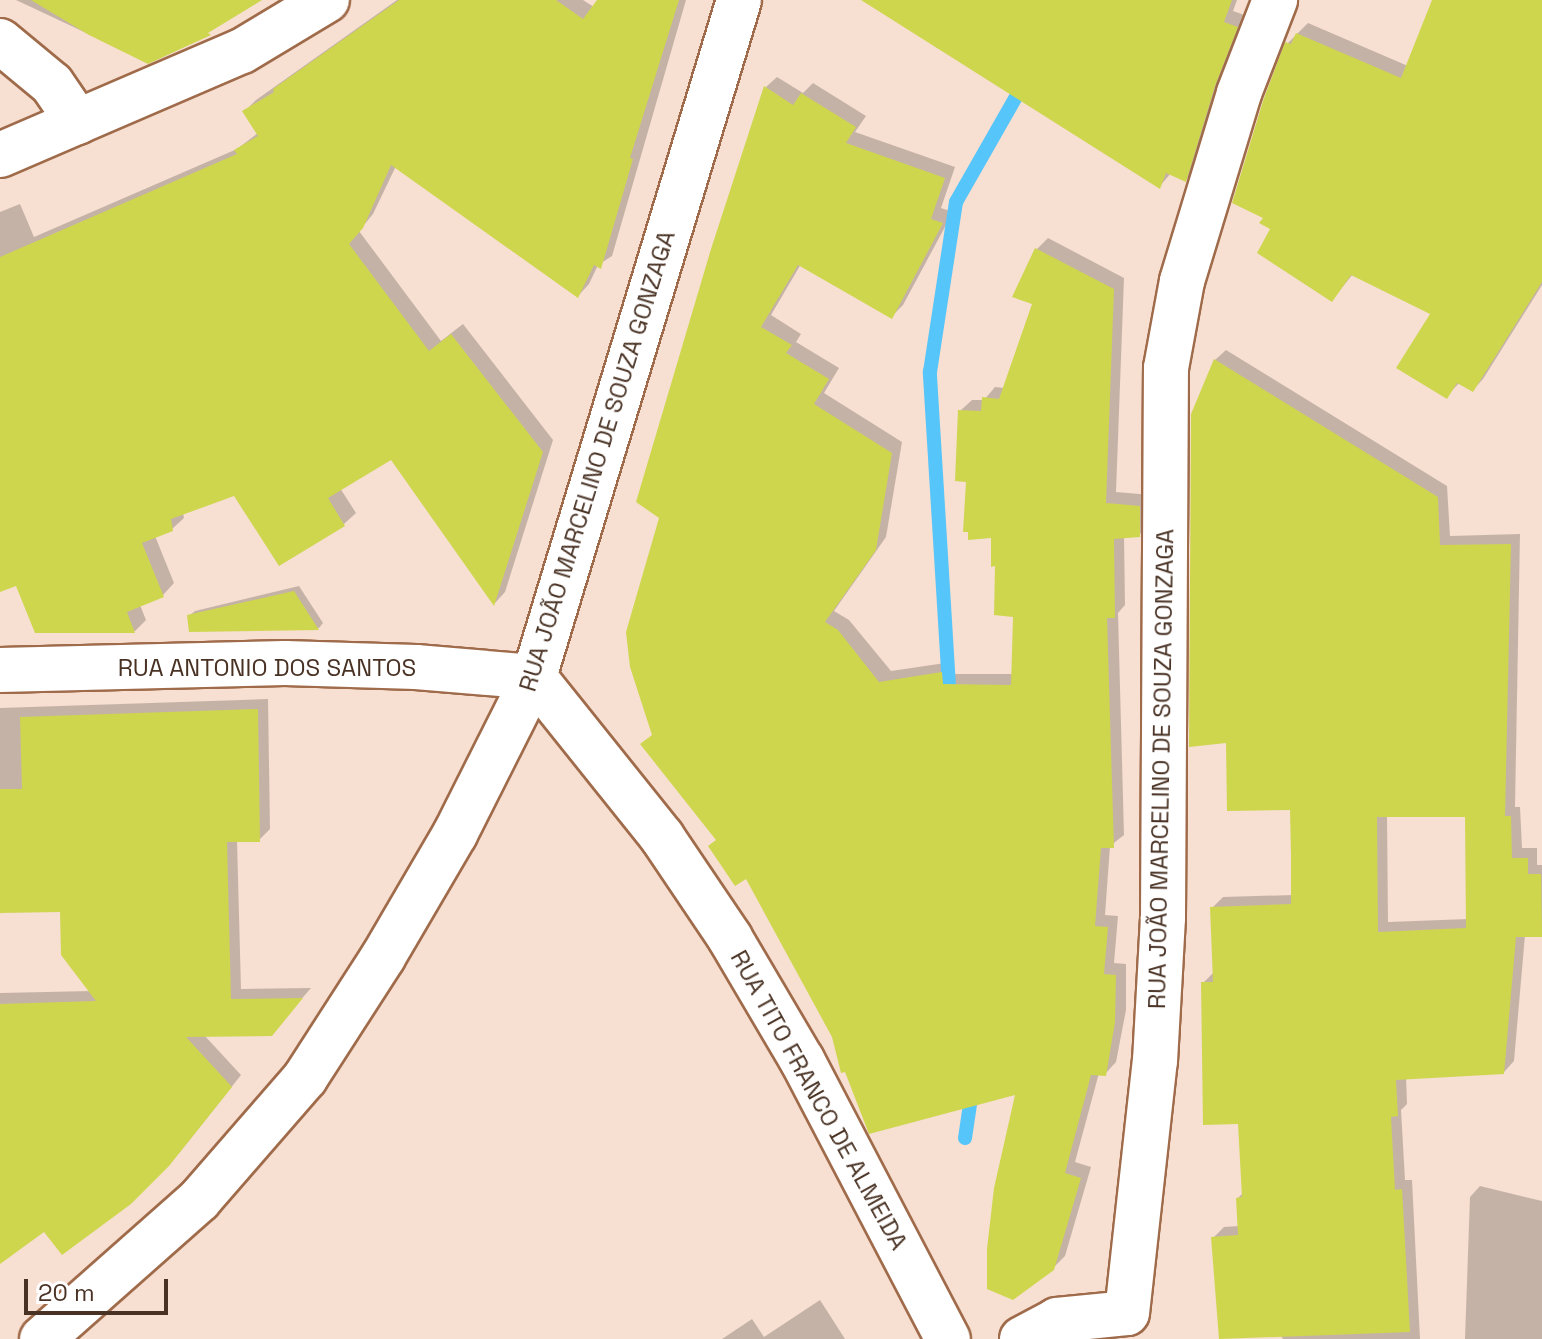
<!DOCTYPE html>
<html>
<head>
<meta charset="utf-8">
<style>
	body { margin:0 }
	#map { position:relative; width:1542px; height:1339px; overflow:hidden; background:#f7dfd1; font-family:"Space Grotesk",sans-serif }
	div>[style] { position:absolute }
	.shadow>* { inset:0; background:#0003 }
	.stream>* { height:14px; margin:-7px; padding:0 7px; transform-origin:7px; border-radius:7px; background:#56c5fa }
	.building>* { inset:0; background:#ced64e }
	.roads { filter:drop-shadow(2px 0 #9f6b4a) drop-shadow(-2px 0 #9f6b4a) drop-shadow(0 2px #9f6b4a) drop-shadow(0 -2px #9f6b4a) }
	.minor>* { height:44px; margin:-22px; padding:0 22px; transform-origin:22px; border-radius:22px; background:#fff }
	span { translate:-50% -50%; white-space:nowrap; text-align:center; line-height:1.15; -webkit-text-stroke:8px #fff; paint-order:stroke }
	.street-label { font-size:24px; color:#493224 }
	.scale { position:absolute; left:24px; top:1279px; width:144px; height:36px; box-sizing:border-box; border:4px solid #493224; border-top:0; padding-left:10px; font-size:24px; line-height:28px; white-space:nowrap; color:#493224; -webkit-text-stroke:6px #fff; paint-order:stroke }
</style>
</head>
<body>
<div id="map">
	<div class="shadow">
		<div style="clip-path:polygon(16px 0,244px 0,148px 62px)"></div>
		<div style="clip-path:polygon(397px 0,583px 0,594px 7px,600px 0,686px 0,612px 256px,598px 265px,589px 284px,578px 296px,396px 166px,373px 214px,359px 231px,441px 341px,463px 324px,553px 440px,505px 592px,495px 603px,392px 457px,340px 488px,356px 513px,344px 524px,280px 563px,235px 493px,183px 513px,184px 518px,172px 529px,155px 536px,174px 583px,163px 595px,140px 605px,146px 620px,135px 631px,36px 631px,17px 583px,0 590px,0 212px,20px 204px,34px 237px,237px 149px,258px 133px,245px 111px,256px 100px)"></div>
		<div style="clip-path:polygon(1109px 0,1237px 0,1233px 11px,1247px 16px,1196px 169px,1185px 180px,1171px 173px,1160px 186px,1056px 122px)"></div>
		<div style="clip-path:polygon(1434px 0,1542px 0,1542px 285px,1483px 379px,1473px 390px,1460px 382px,1447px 396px,1433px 314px,1353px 274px,1332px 300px,1265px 217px,1287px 44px,1308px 23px,1408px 66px)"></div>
		<div style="clip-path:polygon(777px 77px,803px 93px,813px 83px,866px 116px,855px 132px,955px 167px,941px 208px,953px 212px,903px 305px,892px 316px,801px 264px,771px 315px,801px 334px,796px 342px,839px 368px,824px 393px,902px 442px,886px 537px,834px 611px,849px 620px,891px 671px,952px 662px,954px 674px,1013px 674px,1015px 615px,997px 564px,993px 536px,968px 480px,960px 411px,972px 400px,984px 400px,995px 387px,1005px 388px,1034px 303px,1037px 249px,1048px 238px,1124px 278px,1116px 492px,1151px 495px,1150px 523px,1139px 535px,1124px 536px,1125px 605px,1118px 613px,1124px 835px,1110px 846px,1105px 915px,1118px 916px,1114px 963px,1126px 964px,1126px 1010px,1116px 1062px,1105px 1074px,1099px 1073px,1075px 1162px,1091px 1167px,1065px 1256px,1053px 1268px,1018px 1092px,833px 1036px,747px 877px,643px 744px,654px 733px,662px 517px,766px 87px)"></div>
		<div style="clip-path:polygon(evenodd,1226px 350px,1447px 486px,1450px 536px,1520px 534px,1515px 807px,1520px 807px,1522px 848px,1537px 848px,1537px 865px,1542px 865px,1542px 935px,1525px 935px,1514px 1061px,1504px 1072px,1406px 1077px,1407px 1104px,1401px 1110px,1405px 1180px,1412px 1180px,1420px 1339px,1283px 1339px,1214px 1237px,1224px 1227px,1239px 1226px,1238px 1198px,1243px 1193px,1240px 1122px,1203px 983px,1215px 971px,1212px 908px,1223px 897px,1293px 895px,1292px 808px,1215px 360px,1226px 350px,1387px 815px,1467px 815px,1468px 919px,1388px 922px,1387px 815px)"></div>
		<div style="clip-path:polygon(299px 586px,323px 623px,319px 628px,191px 630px,189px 616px,195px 611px)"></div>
		<div style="clip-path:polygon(268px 699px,270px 829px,259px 840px,237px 840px,241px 989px,311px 988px,278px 1026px,204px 1035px,241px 1075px,180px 1152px,44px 1229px,0 1261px,0 993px,91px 991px,62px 910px,0 911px,0 708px)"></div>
		<div style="clip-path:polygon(1480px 1186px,1542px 1201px,1542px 1339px,1465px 1339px,1470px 1197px)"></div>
		<div style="clip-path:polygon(820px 1300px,845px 1339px,722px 1339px,752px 1319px,764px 1337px)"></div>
	</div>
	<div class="stream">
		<div style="left:950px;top:703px;width:332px;rotate:-93.5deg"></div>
		<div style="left:930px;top:372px;width:172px;rotate:-81.3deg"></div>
		<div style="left:956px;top:202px;width:139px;rotate:-60.3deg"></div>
		<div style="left:965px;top:1138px;width:48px;rotate:-81.5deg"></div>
	</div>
	<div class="building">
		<div style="clip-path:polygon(31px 0,262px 0,208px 33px,211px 35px,148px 64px,89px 35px)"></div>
		<div style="clip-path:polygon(399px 0,556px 0,583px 19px,597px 0,679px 0,630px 158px,633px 159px,601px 269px,594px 265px,578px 298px,391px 165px,363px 228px,349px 244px,429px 351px,451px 334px,543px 452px,494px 606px,391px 460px,328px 498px,345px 526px,279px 566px,234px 496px,171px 519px,173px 531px,142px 543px,164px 597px,127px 612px,135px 633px,35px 633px,16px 586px,0 592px,0 257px,237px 154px,234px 150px,258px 136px,242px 111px,274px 92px,273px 89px)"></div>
		<div style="clip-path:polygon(861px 0,1232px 0,1224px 22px,1238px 27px,1215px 86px,1186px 182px,1166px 173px,1160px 189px)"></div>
		<div style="clip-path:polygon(1432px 0,1542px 0,1542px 282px,1473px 392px,1457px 383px,1447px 399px,1396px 368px,1430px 314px,1351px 275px,1332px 302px,1257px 253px,1270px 229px,1259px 223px,1263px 218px,1232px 203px,1263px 101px,1285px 42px,1291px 44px,1296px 33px,1401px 78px)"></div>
		<div style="clip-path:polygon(764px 86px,793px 105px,801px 93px,856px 127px,846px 143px,945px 178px,931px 219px,943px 223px,892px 319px,798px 265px,761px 327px,792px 345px,786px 353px,829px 379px,814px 404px,892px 453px,876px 550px,825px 622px,838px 630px,879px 682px,942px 672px,943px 684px,1011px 685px,1013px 617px,994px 615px,995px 566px,991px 567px,991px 538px,968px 540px,968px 532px,963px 532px,966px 482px,955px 481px,958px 410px,981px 411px,982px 397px,999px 399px,1032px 304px,1012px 297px,1035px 248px,1114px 289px,1106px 503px,1140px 506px,1140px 537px,1114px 539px,1115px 618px,1107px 618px,1114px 848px,1101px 848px,1095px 926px,1108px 927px,1104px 974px,1116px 975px,1115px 1022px,1106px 1076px,1091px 1075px,1065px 1173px,1081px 1178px,1054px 1270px,1013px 1300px,987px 1289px,987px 1249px,994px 1188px,1015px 1095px,869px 1134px,845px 1072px,841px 1073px,832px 1037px,746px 879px,735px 886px,708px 846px,716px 840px,640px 744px,652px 735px,630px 667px,626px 632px,659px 518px,636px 502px,711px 249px)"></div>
		<div style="clip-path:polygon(evenodd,1214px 359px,1438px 497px,1440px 545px,1511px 544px,1505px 816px,1511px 816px,1512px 858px,1528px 858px,1528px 874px,1541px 874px,1542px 937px,1516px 937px,1504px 1074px,1396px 1080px,1398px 1116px,1391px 1117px,1395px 1190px,1402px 1189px,1410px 1332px,1219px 1339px,1211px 1237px,1238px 1235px,1236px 1198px,1242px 1197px,1238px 1124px,1203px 1125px,1201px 982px,1213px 982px,1210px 907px,1291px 904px,1291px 855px,1290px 810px,1227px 811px,1226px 743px,1189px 747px,1191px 414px,1214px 359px,1377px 817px,1465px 817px,1466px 928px,1378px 932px,1377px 817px)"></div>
		<div style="clip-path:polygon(294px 591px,319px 630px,189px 632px,187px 615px)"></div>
		<div style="clip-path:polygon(258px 709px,260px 842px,227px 842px,231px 999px,303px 998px,272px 1036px,186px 1037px,232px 1087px,169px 1166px,131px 1204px,62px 1255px,44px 1232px,0 1264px,0 1004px,96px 1001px,61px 955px,60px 912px,0 913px,0 789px,22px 789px,20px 717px)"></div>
	</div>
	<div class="roads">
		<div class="minor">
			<div style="left:0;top:41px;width:67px;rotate:39.6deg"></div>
			<div style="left:52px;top:84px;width:46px;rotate:55.6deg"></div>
			<div style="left:0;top:155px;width:263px;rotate:-23.3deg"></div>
			<div style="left:242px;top:51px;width:99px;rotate:-31deg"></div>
			<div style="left:0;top:670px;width:285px;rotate:-1.4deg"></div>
			<div style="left:285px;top:663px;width:131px;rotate:1.7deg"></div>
			<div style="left:416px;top:667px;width:118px;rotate:4.8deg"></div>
			<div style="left:534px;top:677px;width:205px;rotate:51.3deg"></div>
			<div style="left:662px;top:837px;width:122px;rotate:56deg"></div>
			<div style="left:730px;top:938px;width:142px;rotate:59.5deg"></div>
			<div style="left:802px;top:1060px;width:315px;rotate:62.4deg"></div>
			<div style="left:1127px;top:1313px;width:254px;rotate:-83.7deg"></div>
			<div style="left:1155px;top:1061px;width:143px;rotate:-86.8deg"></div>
			<div style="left:1163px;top:918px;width:550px;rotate:-89.69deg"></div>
			<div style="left:1166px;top:368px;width:88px;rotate:-79.6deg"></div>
			<div style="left:1182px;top:281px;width:196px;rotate:-73.1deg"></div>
			<div style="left:1239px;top:93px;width:100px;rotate:-68.8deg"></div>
			<div style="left:42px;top:1339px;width:210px;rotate:-41.5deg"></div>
			<div style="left:199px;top:1200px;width:162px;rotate:-49deg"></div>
			<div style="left:305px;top:1078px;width:144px;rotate:-57.2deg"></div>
			<div style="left:383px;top:957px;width:143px;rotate:-59.7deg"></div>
			<div style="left:455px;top:834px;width:176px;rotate:-63.3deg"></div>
			<div style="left:534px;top:677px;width:707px;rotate:-73.15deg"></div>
			<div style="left:1022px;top:1339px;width:40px;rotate:-28deg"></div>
			<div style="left:1057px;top:1320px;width:70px;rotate:-5.7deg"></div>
		</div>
	</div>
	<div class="street-label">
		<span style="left:597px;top:461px;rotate:-73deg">RUA JOÃO MARCELINO DE SOUZA GONZAGA</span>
		<span style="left:267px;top:668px">RUA ANTONIO DOS SANTOS</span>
		<span style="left:1161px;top:769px;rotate:-89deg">RUA JOÃO MARCELINO DE SOUZA GONZAGA</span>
		<span style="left:819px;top:1100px;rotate:61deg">RUA TITO FRANCO DE ALMEIDA</span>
	</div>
	<div class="scale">20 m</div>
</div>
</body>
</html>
